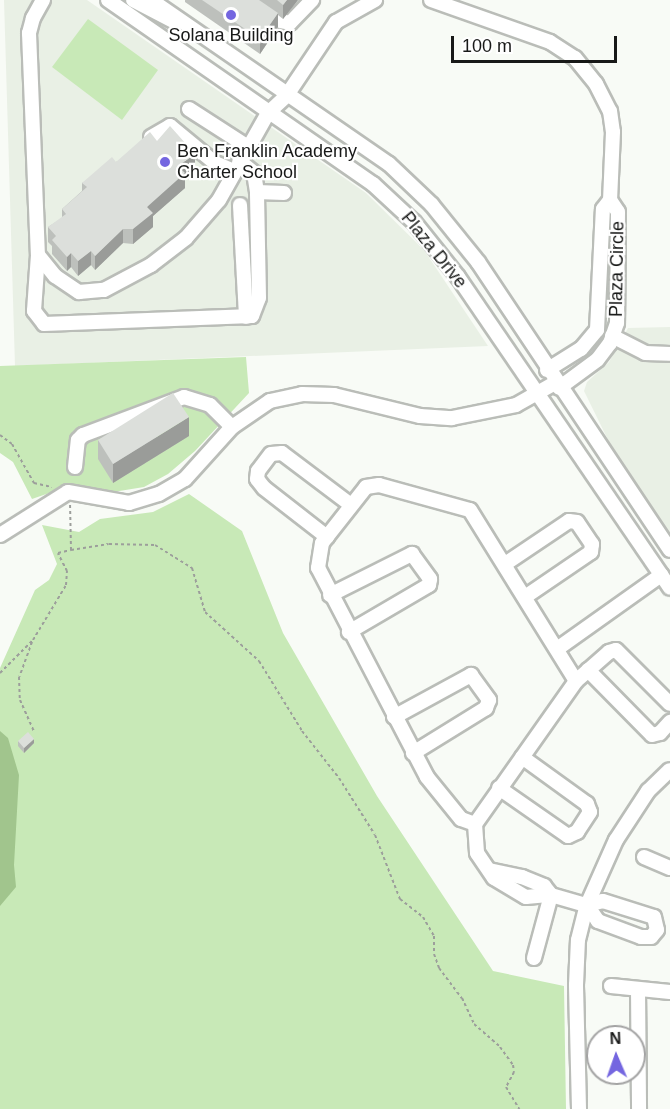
<!DOCTYPE html>
<html>
<head>
<meta charset="utf-8">
<style>
	body { margin:0 }
	#map { position:relative; width:670px; height:1109px; overflow:hidden; background:#f8fbf6; font-family:Helvetica,sans-serif }
	div>[style] { position:absolute }
	.built>* { inset:0; background:#e9f0e5 }
	.green>* { inset:0; background:#c8e9b7 }
	.water>* { inset:0; background:#a1c58d }
	.path>* { height:2px; margin-top:-1px; transform-origin:0; background:repeating-linear-gradient(90deg,#9c9e9b 0 3px,transparent 0 6px) }
	.roads { filter:drop-shadow(2px 0 #babdb8) drop-shadow(-2px 0 #babdb8) drop-shadow(0 2px #babdb8) drop-shadow(0 -2px #babdb8) }
	.minor>* { height:14px; margin:-7px; padding:0 7px; transform-origin:7px; border-radius:7px; background:#fff }
	.wall>* { inset:0; background:#bdc0bc }
	.shaded-wall>* { inset:0; background:#9a9c99 }
	.building>* { inset:0; background:#dcdfdb }
	.dots>* { width:16px; height:16px; translate:-50% -50%; box-sizing:border-box; border:3px solid #fff; border-radius:50% }
	span { translate:-50% -50%; white-space:nowrap; text-align:center; line-height:1.15; -webkit-text-stroke:4.5px #fff; paint-order:stroke }
	.poi-label { font-size:18px; color:#181918 }
	.left { translate:0 -50%; text-align:left }
	.street-label { font-size:18px; color:#181918 }
	.north { position:absolute; left:586px; top:1025px; width:60px; height:60px; box-sizing:border-box; background:#fff; border:2px solid #a3a3a3; border-radius:50%; rotate:358deg; font-size:16px; font-weight:700; line-height:24px; text-align:center; color:#181918 }
	.north::after { content:''; display:block; margin:auto; width:21px; height:27px; background:#7466e0; clip-path:polygon(50% 0,100% 100%,50% 72%,0 100%) }
	.scale { position:absolute; left:451px; top:36px; width:166px; height:27px; box-sizing:border-box; border:3px solid #181918; border-top:0; padding-left:8px; font-size:18px; line-height:21px; white-space:nowrap; color:#181918; -webkit-text-stroke:4px #fff; paint-order:stroke }
</style>
</head>
<body>
<div id="map">
	<div class="built">
		<div style="clip-path:polygon(4px 0,87px 0,366px 193px,424px 250px,488px 346px,15px 366px)"></div>
		<div style="clip-path:polygon(670px 327px,670px 536px,615px 454px,584px 391px,587px 382px,609px 362px,628px 328px)"></div>
	</div>
	<div class="green">
		<div style="clip-path:polygon(88px 19px,158px 70px,122px 120px,52px 67px)"></div>
		<div style="clip-path:polygon(246px 357px,249px 393px,195px 451px,168px 474px,144px 487px,107px 493px,75px 484px,32px 499px,13px 462px,0 453px,0 366px)"></div>
		<div style="clip-path:polygon(189px 494px,242px 531px,283px 633px,377px 796px,493px 971px,564px 986px,566px 1109px,0 1109px,0 668px,35px 590px,49px 580px,57px 564px,42px 525px,79px 532px,100px 519px,153px 512px)"></div>
	</div>
	<div class="water">
		<div style="clip-path:polygon(0 731px,8px 738px,19px 775px,14px 865px,16px 887px,0 906px)"></div>
	</div>
	<div class="path">
		<div style="left:0;top:435px;width:15px;rotate:37deg"></div>
		<div style="left:12px;top:444px;width:45px;rotate:60.6deg"></div>
		<div style="left:34px;top:483px;width:18px;rotate:13deg"></div>
		<div style="left:71px;top:550px;width:38px;rotate:-9deg"></div>
		<div style="left:109px;top:544px;width:46px;rotate:1.2deg"></div>
		<div style="left:155px;top:545px;width:44px;rotate:31.9deg"></div>
		<div style="left:192px;top:568px;width:46px;rotate:73.5deg"></div>
		<div style="left:205px;top:612px;width:73px;rotate:42.2deg"></div>
		<div style="left:259px;top:661px;width:82px;rotate:58.4deg"></div>
		<div style="left:302px;top:731px;width:60px;rotate:51.8deg"></div>
		<div style="left:339px;top:778px;width:67px;rotate:57.7deg"></div>
		<div style="left:375px;top:835px;width:69px;rotate:68.7deg"></div>
		<div style="left:400px;top:899px;width:29px;rotate:38deg"></div>
		<div style="left:423px;top:917px;width:22px;rotate:60deg"></div>
		<div style="left:434px;top:936px;width:18px;rotate:90deg"></div>
		<div style="left:434px;top:954px;width:15px;rotate:70deg"></div>
		<div style="left:439px;top:968px;width:38px;rotate:53deg"></div>
		<div style="left:462px;top:998px;width:29px;rotate:65deg"></div>
		<div style="left:474px;top:1024px;width:35px;rotate:41deg"></div>
		<div style="left:500px;top:1047px;width:22px;rotate:54deg"></div>
		<div style="left:513px;top:1065px;width:7px;rotate:82deg"></div>
		<div style="left:514px;top:1072px;width:17px;rotate:118deg"></div>
		<div style="left:506px;top:1087px;width:26px;rotate:59deg"></div>
		<div style="left:32px;top:642px;width:37px;rotate:110deg"></div>
		<div style="left:19px;top:677px;width:23px;rotate:88deg"></div>
		<div style="left:20px;top:700px;width:35px;rotate:66deg"></div>
		<div style="left:0;top:673px;width:47px;rotate:-45deg"></div>
		<div style="left:33px;top:640px;width:64px;rotate:-59deg"></div>
		<div style="left:66px;top:585px;width:14px;rotate:-86deg"></div>
		<div style="left:67px;top:571px;width:20px;rotate:-117deg"></div>
		<div style="left:58px;top:553px;width:13px;rotate:-13deg"></div>
		<div style="left:71px;top:550px;width:47px;rotate:-91.2deg"></div>
	</div>
	<div class="roads">
		<div class="minor">
			<div style="left:43px;top:0;width:21px;rotate:119deg"></div>
			<div style="left:33px;top:18px;width:16px;rotate:105deg"></div>
			<div style="left:29px;top:33px;width:222px;rotate:87.7deg"></div>
			<div style="left:38px;top:255px;width:27px;rotate:51deg"></div>
			<div style="left:55px;top:276px;width:29px;rotate:34deg"></div>
			<div style="left:79px;top:292px;width:25px;rotate:-5deg"></div>
			<div style="left:104px;top:290px;width:53px;rotate:-28deg"></div>
			<div style="left:151px;top:265px;width:44px;rotate:-37.6deg"></div>
			<div style="left:186px;top:238px;width:50px;rotate:-49deg"></div>
			<div style="left:219px;top:200px;width:100px;rotate:-60.6deg"></div>
			<div style="left:268px;top:113px;width:26px;rotate:-43deg"></div>
			<div style="left:287px;top:95px;width:88px;rotate:-56.1deg"></div>
			<div style="left:336px;top:22px;width:45px;rotate:-29.4deg"></div>
			<div style="left:108px;top:0;width:323px;rotate:34.8deg"></div>
			<div style="left:373px;top:184px;width:56px;rotate:42.8deg"></div>
			<div style="left:414px;top:222px;width:70px;rotate:51.3deg"></div>
			<div style="left:458px;top:277px;width:376px;rotate:55.7deg"></div>
			<div style="left:133px;top:0;width:45px;rotate:27.7deg"></div>
			<div style="left:151px;top:0;width:289px;rotate:34.6deg"></div>
			<div style="left:389px;top:164px;width:59px;rotate:43.6deg"></div>
			<div style="left:432px;top:205px;width:73px;rotate:51.1deg"></div>
			<div style="left:478px;top:262px;width:346px;rotate:56.3deg"></div>
			<div style="left:246px;top:0;width:35px;rotate:35deg"></div>
			<div style="left:275px;top:20px;width:15px;rotate:11deg"></div>
			<div style="left:290px;top:23px;width:32px;rotate:-46deg"></div>
			<div style="left:431px;top:0;width:126px;rotate:19.4deg"></div>
			<div style="left:550px;top:42px;width:30px;rotate:33deg"></div>
			<div style="left:575px;top:58px;width:33px;rotate:51deg"></div>
			<div style="left:596px;top:84px;width:30px;rotate:63deg"></div>
			<div style="left:610px;top:111px;width:21px;rotate:82deg"></div>
			<div style="left:613px;top:132px;width:68px;rotate:92.5deg"></div>
			<div style="left:610px;top:200px;width:14px;rotate:56deg"></div>
			<div style="left:618px;top:212px;width:111px;rotate:90.5deg"></div>
			<div style="left:617px;top:323px;width:21px;rotate:109deg"></div>
			<div style="left:610px;top:343px;width:21px;rotate:127deg"></div>
			<div style="left:597px;top:360px;width:47px;rotate:143.6deg"></div>
			<div style="left:189px;top:109px;width:70px;rotate:32.8deg"></div>
			<div style="left:151px;top:137px;width:22px;rotate:-30deg"></div>
			<div style="left:170px;top:126px;width:58px;rotate:39.4deg"></div>
			<div style="left:215px;top:163px;width:21px;rotate:23deg"></div>
			<div style="left:257px;top:192px;width:27px;rotate:2deg"></div>
			<div style="left:240px;top:205px;width:112px;rotate:86.9deg"></div>
			<div style="left:38px;top:255px;width:56px;rotate:94.1deg"></div>
			<div style="left:34px;top:311px;width:16px;rotate:52deg"></div>
			<div style="left:44px;top:324px;width:208px;rotate:-2.2deg"></div>
			<div style="left:252px;top:316px;width:19px;rotate:-69deg"></div>
			<div style="left:259px;top:298px;width:106px;rotate:-91.1deg"></div>
			<div style="left:257px;top:192px;width:19px;rotate:-99deg"></div>
			<div style="left:254px;top:173px;width:19px;rotate:-141deg"></div>
			<div style="left:612px;top:336px;width:37px;rotate:27deg"></div>
			<div style="left:645px;top:353px;width:25px;rotate:2deg"></div>
			<div style="left:547px;top:370px;width:40px;rotate:-32deg"></div>
			<div style="left:581px;top:349px;width:25px;rotate:-50deg"></div>
			<div style="left:597px;top:330px;width:121px;rotate:-87.2deg"></div>
			<div style="left:603px;top:209px;width:11px;rotate:-52deg"></div>
			<div style="left:75px;top:467px;width:27px;rotate:-84deg"></div>
			<div style="left:78px;top:440px;width:7px;rotate:-45deg"></div>
			<div style="left:83px;top:435px;width:108px;rotate:-20.6deg"></div>
			<div style="left:184px;top:397px;width:27px;rotate:17deg"></div>
			<div style="left:210px;top:405px;width:31px;rotate:45deg"></div>
			<div style="left:0;top:535px;width:80px;rotate:-32.3deg"></div>
			<div style="left:68px;top:492px;width:62px;rotate:10.2deg"></div>
			<div style="left:129px;top:503px;width:31px;rotate:-17deg"></div>
			<div style="left:159px;top:494px;width:30px;rotate:-30deg"></div>
			<div style="left:185px;top:479px;width:70px;rotate:-47.9deg"></div>
			<div style="left:232px;top:427px;width:46px;rotate:-34.4deg"></div>
			<div style="left:270px;top:401px;width:33px;rotate:-12deg"></div>
			<div style="left:302px;top:394px;width:32px;rotate:2deg"></div>
			<div style="left:334px;top:395px;width:89px;rotate:13.7deg"></div>
			<div style="left:420px;top:416px;width:32px;rotate:4deg"></div>
			<div style="left:452px;top:418px;width:65px;rotate:-11.5deg"></div>
			<div style="left:516px;top:405px;width:45px;rotate:-29.4deg"></div>
			<div style="left:327px;top:537px;width:80px;rotate:-142.1deg"></div>
			<div style="left:264px;top:488px;width:11px;rotate:-128deg"></div>
			<div style="left:257px;top:479px;width:8px;rotate:-83deg"></div>
			<div style="left:258px;top:471px;width:21px;rotate:-53deg"></div>
			<div style="left:271px;top:454px;width:11px;rotate:-5deg"></div>
			<div style="left:282px;top:453px;width:86px;rotate:37deg"></div>
			<div style="left:505px;top:564px;width:77px;rotate:-33.9deg"></div>
			<div style="left:569px;top:521px;width:8px;rotate:7deg"></div>
			<div style="left:577px;top:522px;width:27px;rotate:56deg"></div>
			<div style="left:592px;top:544px;width:8px;rotate:97deg"></div>
			<div style="left:591px;top:552px;width:80px;rotate:145.7deg"></div>
			<div style="left:330px;top:595px;width:92px;rotate:-26.6deg"></div>
			<div style="left:412px;top:554px;width:31px;rotate:54deg"></div>
			<div style="left:430px;top:579px;width:6px;rotate:99deg"></div>
			<div style="left:429px;top:585px;width:93px;rotate:149.6deg"></div>
			<div style="left:557px;top:649px;width:128px;rotate:-35.4deg"></div>
			<div style="left:588px;top:670px;width:91px;rotate:45.4deg"></div>
			<div style="left:652px;top:735px;width:8px;rotate:-14deg"></div>
			<div style="left:660px;top:733px;width:15px;rotate:-48deg"></div>
			<div style="left:576px;top:681px;width:44px;rotate:-41.3deg"></div>
			<div style="left:609px;top:652px;width:7px;rotate:-16deg"></div>
			<div style="left:616px;top:650px;width:76px;rotate:45deg"></div>
			<div style="left:394px;top:717px;width:88px;rotate:-28.6deg"></div>
			<div style="left:471px;top:675px;width:31px;rotate:54deg"></div>
			<div style="left:489px;top:700px;width:9px;rotate:111deg"></div>
			<div style="left:486px;top:708px;width:86px;rotate:148.3deg"></div>
			<div style="left:499px;top:788px;width:84px;rotate:34.8deg"></div>
			<div style="left:568px;top:836px;width:10px;rotate:-24deg"></div>
			<div style="left:577px;top:832px;width:24px;rotate:-57deg"></div>
			<div style="left:590px;top:812px;width:9px;rotate:-111deg"></div>
			<div style="left:587px;top:804px;width:80px;rotate:-144.1deg"></div>
			<div style="left:475px;top:824px;width:15px;rotate:-160deg"></div>
			<div style="left:461px;top:819px;width:54px;rotate:-129deg"></div>
			<div style="left:427px;top:777px;width:236px;rotate:-117.5deg"></div>
			<div style="left:318px;top:568px;width:25px;rotate:-81deg"></div>
			<div style="left:322px;top:543px;width:71px;rotate:-51.8deg"></div>
			<div style="left:366px;top:487px;width:13px;rotate:-9deg"></div>
			<div style="left:379px;top:485px;width:94px;rotate:15.4deg"></div>
			<div style="left:470px;top:510px;width:201px;rotate:58.2deg"></div>
			<div style="left:576px;top:681px;width:175px;rotate:125.2deg"></div>
			<div style="left:475px;top:824px;width:29px;rotate:86deg"></div>
			<div style="left:477px;top:853px;width:30px;rotate:56deg"></div>
			<div style="left:494px;top:878px;width:37px;rotate:31deg"></div>
			<div style="left:526px;top:897px;width:25px;rotate:-5deg"></div>
			<div style="left:644px;top:857px;width:28px;rotate:23deg"></div>
			<div style="left:489px;top:870px;width:34px;rotate:12deg"></div>
			<div style="left:522px;top:877px;width:24px;rotate:22deg"></div>
			<div style="left:544px;top:886px;width:11px;rotate:52deg"></div>
			<div style="left:551px;top:895px;width:37px;rotate:16deg"></div>
			<div style="left:603px;top:901px;width:53px;rotate:17.4deg"></div>
			<div style="left:654px;top:917px;width:13px;rotate:77deg"></div>
			<div style="left:657px;top:930px;width:9px;rotate:131deg"></div>
			<div style="left:651px;top:937px;width:10px;rotate:180deg"></div>
			<div style="left:641px;top:937px;width:46px;rotate:-159.6deg"></div>
			<div style="left:598px;top:921px;width:19px;rotate:-125deg"></div>
			<div style="left:587px;top:905px;width:16px;rotate:-14deg"></div>
			<div style="left:534px;top:958px;width:65px;rotate:-74.9deg"></div>
			<div style="left:611px;top:986px;width:59px;rotate:5.8deg"></div>
			<div style="left:638px;top:989px;width:120px;rotate:89.5deg"></div>
			<div style="left:579px;top:1109px;width:124px;rotate:-91.4deg"></div>
			<div style="left:576px;top:985px;width:45px;rotate:-87.5deg"></div>
			<div style="left:578px;top:940px;width:36px;rotate:-76deg"></div>
			<div style="left:587px;top:905px;width:71px;rotate:-66deg"></div>
			<div style="left:616px;top:840px;width:59px;rotate:-56.9deg"></div>
			<div style="left:648px;top:791px;width:30px;rotate:-44deg"></div>
		</div>
	</div>
	<div class="wall">
		<div style="clip-path:polygon(185px 0,298px 0,283px 19px,278px 15px,278px 27px,260px 54px,185px 2px)"></div>
		<div style="clip-path:polygon(157px 141px,195px 168px,185px 175px,185px 188px,153px 216px,153px 227px,133px 244px,123px 243px,95px 270px,91px 265px,78px 276px,71px 267px,67px 271px,52px 254px,52px 246px,48px 242px,48px 227px,62px 218px,62px 209px,82px 191px,82px 183px,116px 162px)"></div>
		<div style="clip-path:polygon(189px 436px,113px 483px,98px 459px,98px 440px)"></div>
		<div style="clip-path:polygon(18px 741px,34px 743px,24px 753px,18px 746px)"></div>
	</div>
	<div class="shaded-wall">
		<div style="clip-path:polygon(287px 0,298px 0,283px 19px,283px 5px)"></div>
		<div style="clip-path:polygon(278px 13px,278px 27px,260px 54px,260px 39px)"></div>
		<div style="clip-path:polygon(195px 154px,195px 168px,185px 175px,185px 188px,153px 216px,153px 227px,133px 244px,133px 229px,147px 207px,178px 166px)"></div>
		<div style="clip-path:polygon(123px 229px,123px 243px,95px 270px,95px 256px)"></div>
		<div style="clip-path:polygon(91px 251px,91px 265px,78px 276px,78px 261px)"></div>
		<div style="clip-path:polygon(71px 253px,71px 267px,67px 271px,67px 257px)"></div>
		<div style="clip-path:polygon(189px 417px,189px 436px,113px 483px,113px 464px)"></div>
		<div style="clip-path:polygon(34px 739px,34px 743px,24px 753px,24px 748px)"></div>
	</div>
	<div class="building">
		<div style="clip-path:polygon(202px 0,259px 0,278px 13px,260px 39px)"></div>
		<div style="clip-path:polygon(277px 0,287px 0,283px 5px)"></div>
		<div style="clip-path:polygon(170px 126px,195px 154px,178px 166px,185px 173px,147px 207px,153px 213px,133px 229px,123px 229px,95px 256px,91px 251px,78px 261px,71px 253px,67px 257px,52px 240px,56px 236px,48px 227px,66px 214px,62px 209px,87px 187px,82px 183px,112px 157px,116px 162px,150px 132px,157px 141px)"></div>
		<div style="clip-path:polygon(173px 393px,189px 417px,113px 464px,98px 440px)"></div>
		<div style="clip-path:polygon(28px 732px,34px 739px,24px 748px,18px 741px)"></div>
	</div>
	<div class="dots">
		<div style="left:231px;top:15px;background:#7466e0"></div>
		<div style="left:165px;top:162px;background:#7466e0"></div>
	</div>
	<div class="poi-label">
		<span style="left:231px;top:35px">Solana Building</span>
		<span class="left" style="left:177px;top:162px">Ben Franklin Academy<br>Charter School</span>
	</div>
	<div class="street-label">
		<span style="left:434px;top:250px;rotate:51deg">Plaza Drive</span>
		<span style="left:617px;top:269px;rotate:-89deg">Plaza Circle</span>
	</div>
	<div class="north">N</div>
	<div class="scale">100 m</div>
</div>
</body>
</html>
